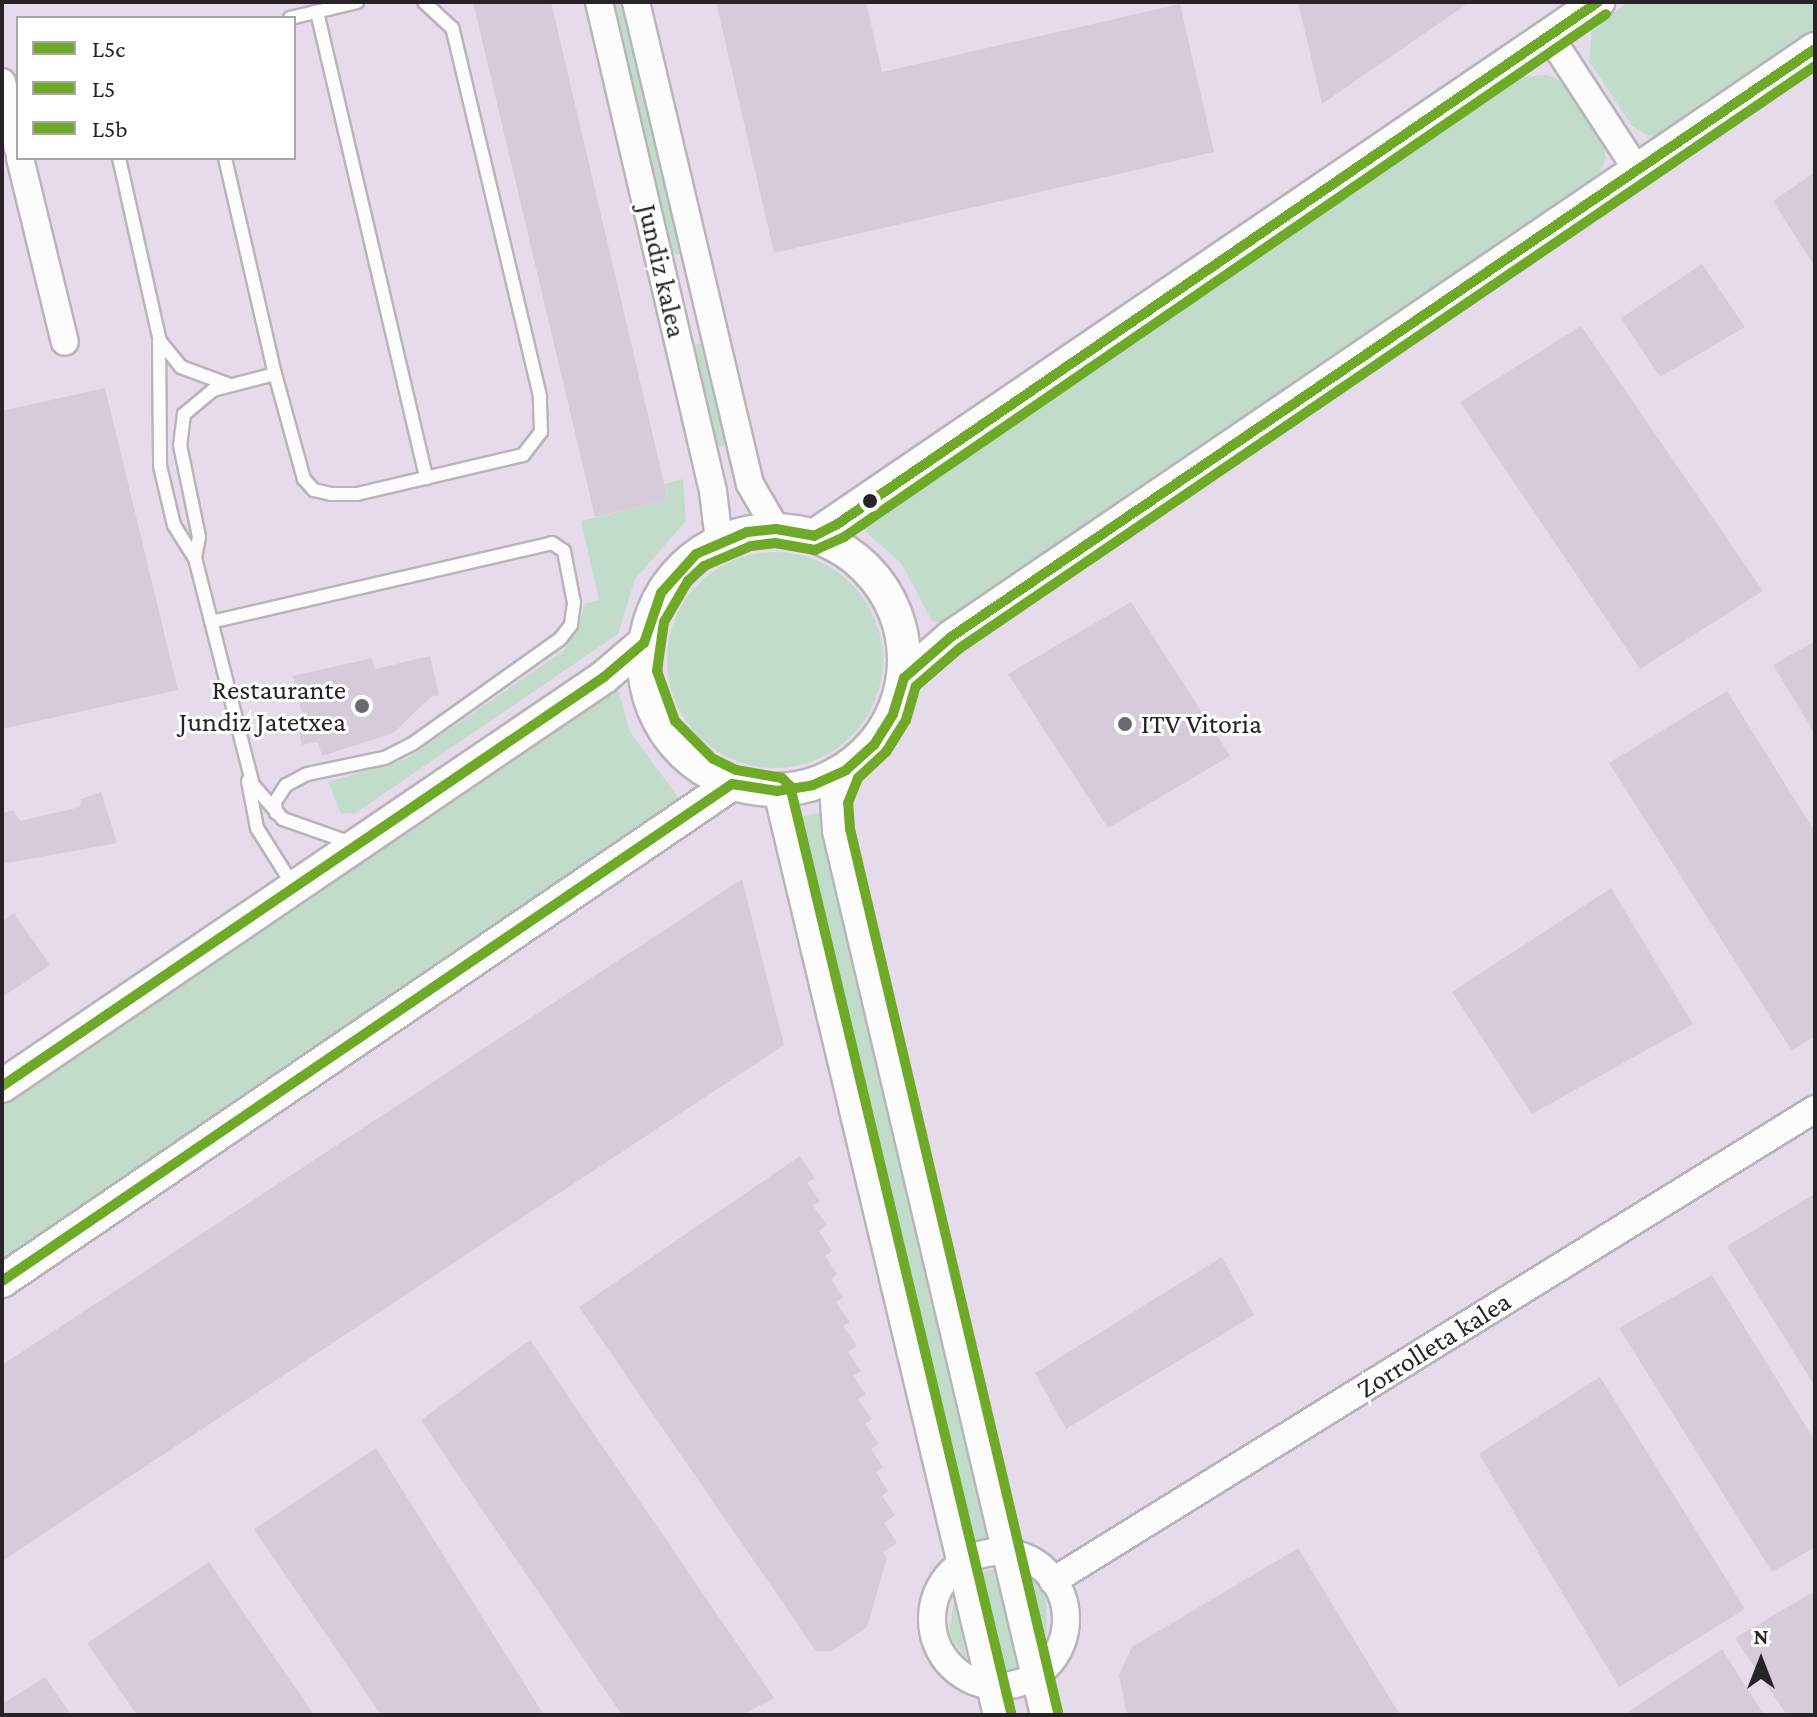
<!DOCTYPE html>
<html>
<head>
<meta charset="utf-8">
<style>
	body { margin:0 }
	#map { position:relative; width:1817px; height:1717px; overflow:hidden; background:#eee8f0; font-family:"Crimson Pro",serif }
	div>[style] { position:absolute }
	.built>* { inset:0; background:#e6dbea }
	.green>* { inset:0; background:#c2dccc }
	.round { border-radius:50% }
	.building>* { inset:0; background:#d6ccd9 }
	.roads { filter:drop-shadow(2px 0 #b9b4ba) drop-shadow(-2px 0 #b9b4ba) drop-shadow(0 2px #b9b4ba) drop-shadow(0 -2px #b9b4ba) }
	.service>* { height:12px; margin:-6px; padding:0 6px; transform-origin:6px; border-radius:6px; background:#fcfcfd }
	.minor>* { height:26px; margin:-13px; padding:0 13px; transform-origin:13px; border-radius:13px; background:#fcfcfd }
	.minor>.ring { margin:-13px; padding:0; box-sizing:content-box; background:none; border:26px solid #fcfcfd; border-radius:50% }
	.tertiary>* { height:32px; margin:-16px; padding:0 16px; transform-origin:16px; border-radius:16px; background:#fcfcfd }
	.tertiary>.ring { margin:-16px; padding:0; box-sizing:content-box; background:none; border:32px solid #fcfcfd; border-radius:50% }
	.bus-1>* { height:10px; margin:-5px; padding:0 5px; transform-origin:5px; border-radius:5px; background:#6eaa28 }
	.bus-2>* { height:10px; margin:-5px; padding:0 5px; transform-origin:5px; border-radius:5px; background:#6eaa28 }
	.bus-3>* { height:10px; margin:-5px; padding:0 5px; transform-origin:5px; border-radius:5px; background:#6eaa28 }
	.dots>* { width:22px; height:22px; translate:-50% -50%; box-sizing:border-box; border:4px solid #fff; border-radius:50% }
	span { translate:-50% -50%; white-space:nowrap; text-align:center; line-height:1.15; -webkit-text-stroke:6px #fff; paint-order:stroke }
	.street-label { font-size:28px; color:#272329 }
	.poi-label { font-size:28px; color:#272329 }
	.right { translate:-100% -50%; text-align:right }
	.left { translate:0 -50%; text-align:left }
	.frame { position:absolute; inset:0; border:4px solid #272329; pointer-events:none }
	.legend { position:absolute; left:16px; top:16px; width:280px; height:144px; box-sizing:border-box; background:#fff; border:2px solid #a9a7a9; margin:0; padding:10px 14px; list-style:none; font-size:24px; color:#272329 }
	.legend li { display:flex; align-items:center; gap:16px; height:40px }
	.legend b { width:40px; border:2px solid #a9a7a9 }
	.north { position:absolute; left:1721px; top:1621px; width:80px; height:80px; -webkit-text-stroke:6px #fff; paint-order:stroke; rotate:0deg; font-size:22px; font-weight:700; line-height:32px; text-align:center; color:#272329 }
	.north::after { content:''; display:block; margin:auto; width:28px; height:36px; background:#272329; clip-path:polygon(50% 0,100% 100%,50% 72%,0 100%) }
</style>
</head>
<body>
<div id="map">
	<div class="built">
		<div style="clip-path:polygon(evenodd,2px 2px,1815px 2px,1815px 1715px,2px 1715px,2px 2px,18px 18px,294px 18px,294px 158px,18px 158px,18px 18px)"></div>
	</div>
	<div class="green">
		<div style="clip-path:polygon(610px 2px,623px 2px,683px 254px,672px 255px)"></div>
		<div style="clip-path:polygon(1628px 2px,1815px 2px,1815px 38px,1660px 137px,1647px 135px,1632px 126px,1589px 61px,1592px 31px)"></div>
		<div style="clip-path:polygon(1547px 75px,1561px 81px,1603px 141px,1606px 159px,1592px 189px,947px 623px,932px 621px,901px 563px,857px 524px,1518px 77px)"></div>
		<div style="clip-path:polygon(689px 344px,701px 344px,727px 446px,715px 446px)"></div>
		<div style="clip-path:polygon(683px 479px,686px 521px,635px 579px,618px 634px,354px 814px,341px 813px,328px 782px,406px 759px,566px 649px,564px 642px,577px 631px,585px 604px,599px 600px,581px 521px,668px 500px,665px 484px)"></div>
		<div class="round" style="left:667px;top:552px;width:216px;height:216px"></div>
		<div style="clip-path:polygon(617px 686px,630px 732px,678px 797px,677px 804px,2px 1267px,2px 1105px)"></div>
		<div style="clip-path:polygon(822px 812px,993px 1541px,970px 1547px,798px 818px)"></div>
		<div style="clip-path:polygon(988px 1570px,998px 1570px,1022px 1665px,1010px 1671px,999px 1670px,977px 1575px)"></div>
		<div style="clip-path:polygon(1031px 1573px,1046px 1594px,1047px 1642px)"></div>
		<div style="clip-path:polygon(954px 1599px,967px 1660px,949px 1634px)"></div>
	</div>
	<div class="building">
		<div style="clip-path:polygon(473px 2px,551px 2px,668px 500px,595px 517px)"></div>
		<div style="clip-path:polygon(716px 2px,866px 2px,882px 72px,1180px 4px,1214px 152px,774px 253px)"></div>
		<div style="clip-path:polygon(1298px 2px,1470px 2px,1322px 104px)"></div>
		<div style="clip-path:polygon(1815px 172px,1815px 267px,1773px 201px)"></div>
		<div style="clip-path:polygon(1702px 264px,1745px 327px,1660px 377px,1621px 318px)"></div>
		<div style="clip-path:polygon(1581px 326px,1763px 591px,1640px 669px,1460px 402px)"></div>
		<div style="clip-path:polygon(105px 388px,178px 690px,2px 729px,2px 411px)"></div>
		<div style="clip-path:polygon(1131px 602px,1230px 756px,1108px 828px,1008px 674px)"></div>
		<div style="clip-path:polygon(1815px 641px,1815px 734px,1773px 665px)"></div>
		<div style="clip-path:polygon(430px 656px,439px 695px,431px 697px,393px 733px,322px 756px,318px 742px,302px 745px,298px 728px,305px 726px,293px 676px,372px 658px,375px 669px)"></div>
		<div style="clip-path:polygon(1727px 691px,1815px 832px,1815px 1036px,1792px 1051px,1609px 763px)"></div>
		<div style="clip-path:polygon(101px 792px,117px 843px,2px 864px,2px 814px,13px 810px,20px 821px,80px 807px,81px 799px)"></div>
		<div style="clip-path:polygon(742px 879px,784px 1045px,2px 1561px,2px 1365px)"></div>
		<div style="clip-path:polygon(1611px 888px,1693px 1024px,1532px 1114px,1452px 992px)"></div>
		<div style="clip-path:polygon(14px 913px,50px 965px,4px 996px,2px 921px)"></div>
		<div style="clip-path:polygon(800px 1156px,815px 1178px,807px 1183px,820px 1201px,813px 1206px,827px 1225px,819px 1231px,832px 1251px,825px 1256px,837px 1274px,831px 1279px,843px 1298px,836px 1302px,850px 1322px,843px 1326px,857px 1346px,848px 1352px,861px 1371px,853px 1376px,866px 1394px,858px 1399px,872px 1419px,865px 1424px,879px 1444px,871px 1449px,883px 1467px,876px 1472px,888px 1491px,882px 1496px,895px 1515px,884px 1523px,897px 1543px,883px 1552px,887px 1558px,867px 1627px,832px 1651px,816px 1651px,579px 1307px)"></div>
		<div style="clip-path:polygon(1815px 1194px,1815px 1386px,1727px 1246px)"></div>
		<div style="clip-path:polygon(1222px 1257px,1254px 1315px,1066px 1429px,1035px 1373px)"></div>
		<div style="clip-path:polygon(1712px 1275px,1815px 1441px,1815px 1547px,1772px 1572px,1619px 1328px)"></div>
		<div style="clip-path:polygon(530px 1340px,774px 1698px,742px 1715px,622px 1715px,421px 1420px)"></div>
		<div style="clip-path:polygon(1600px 1377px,1745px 1609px,1619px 1687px,1479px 1454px)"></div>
		<div style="clip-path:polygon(376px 1448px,544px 1715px,381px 1715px,254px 1529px)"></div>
		<div style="clip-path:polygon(1298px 1548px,1400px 1715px,1127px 1715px,1119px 1675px,1132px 1647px)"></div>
		<div style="clip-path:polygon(209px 1562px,314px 1715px,137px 1715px,87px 1643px)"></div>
		<div style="clip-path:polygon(1815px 1591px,1815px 1715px,1787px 1715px,1735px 1638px)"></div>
		<div style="clip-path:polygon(1722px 1649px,1764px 1715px,1623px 1715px)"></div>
		<div style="clip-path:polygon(45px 1677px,71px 1715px,2px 1715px,2px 1704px)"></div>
	</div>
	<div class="roads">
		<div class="service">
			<div style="left:317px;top:12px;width:479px;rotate:76.8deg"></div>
			<div style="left:290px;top:18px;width:69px;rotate:-13.4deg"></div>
			<div style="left:119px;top:158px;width:188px;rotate:77.4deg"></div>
			<div style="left:160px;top:341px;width:33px;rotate:51deg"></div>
			<div style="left:181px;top:367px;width:49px;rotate:20.3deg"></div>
			<div style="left:225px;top:158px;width:222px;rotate:77deg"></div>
			<div style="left:275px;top:374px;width:64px;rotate:165.5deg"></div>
			<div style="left:213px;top:390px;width:38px;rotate:140deg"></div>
			<div style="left:184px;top:414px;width:31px;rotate:97deg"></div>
			<div style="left:180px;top:445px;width:94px;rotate:78.3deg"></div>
			<div style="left:199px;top:537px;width:21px;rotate:101deg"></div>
			<div style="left:195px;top:558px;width:234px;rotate:75.7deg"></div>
			<div style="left:253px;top:785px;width:45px;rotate:48.6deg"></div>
			<div style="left:283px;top:819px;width:72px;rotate:19.4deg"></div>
			<div style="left:159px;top:341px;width:125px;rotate:89.5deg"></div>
			<div style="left:160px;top:466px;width:61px;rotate:76.7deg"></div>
			<div style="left:174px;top:525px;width:39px;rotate:58deg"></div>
			<div style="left:275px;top:374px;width:109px;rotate:74.6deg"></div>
			<div style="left:304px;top:479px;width:15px;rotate:48deg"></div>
			<div style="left:314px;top:490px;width:18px;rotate:13deg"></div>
			<div style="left:332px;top:494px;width:25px"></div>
			<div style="left:357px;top:494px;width:171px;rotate:-13.2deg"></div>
			<div style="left:523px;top:455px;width:29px;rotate:-52deg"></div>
			<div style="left:541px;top:432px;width:36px;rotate:-92deg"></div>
			<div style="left:540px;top:396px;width:378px;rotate:-103.4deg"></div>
			<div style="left:452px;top:28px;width:38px;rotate:-137deg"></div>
			<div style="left:211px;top:622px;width:350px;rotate:-13deg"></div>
			<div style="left:552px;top:543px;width:14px;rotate:34deg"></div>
			<div style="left:564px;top:551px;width:53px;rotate:79.1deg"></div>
			<div style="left:574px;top:603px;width:22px;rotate:98deg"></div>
			<div style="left:571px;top:625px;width:18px;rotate:128deg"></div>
			<div style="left:560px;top:639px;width:181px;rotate:144.6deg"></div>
			<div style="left:412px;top:744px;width:31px;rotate:153deg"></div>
			<div style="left:384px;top:758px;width:79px;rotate:168.3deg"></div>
			<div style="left:307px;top:774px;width:24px;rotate:152deg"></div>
			<div style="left:286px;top:785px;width:20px;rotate:123deg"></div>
			<div style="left:275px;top:802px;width:11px;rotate:85deg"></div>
			<div style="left:248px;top:781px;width:48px;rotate:79.2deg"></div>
			<div style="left:257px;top:828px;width:70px;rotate:57.9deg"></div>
		</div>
		<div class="minor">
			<div style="left:599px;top:2px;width:502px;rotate:76.88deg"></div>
			<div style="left:713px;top:491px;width:50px;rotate:83.2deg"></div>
			<div style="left:636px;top:2px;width:495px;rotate:76.7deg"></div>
			<div style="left:750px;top:484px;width:52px;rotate:60deg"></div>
			<div style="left:1549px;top:35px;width:161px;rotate:56.9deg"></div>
			<div style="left:2px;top:82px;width:68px;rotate:76.4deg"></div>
			<div style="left:20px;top:158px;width:189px;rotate:76.3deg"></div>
			<div style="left:846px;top:770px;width:33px;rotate:111deg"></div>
			<div style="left:834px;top:801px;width:30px;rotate:86deg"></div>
			<div style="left:836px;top:831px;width:908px;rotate:76.76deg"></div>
			<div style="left:777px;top:791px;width:950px;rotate:76.61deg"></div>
			<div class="ring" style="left:932px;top:1552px;width:108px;height:108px"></div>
			<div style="left:1053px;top:1581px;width:896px;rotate:-31.78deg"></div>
		</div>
		<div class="tertiary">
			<div class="ring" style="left:644px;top:530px;width:228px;height:228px"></div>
			<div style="left:814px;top:536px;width:949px;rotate:-34.26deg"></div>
			<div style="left:904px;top:678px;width:62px;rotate:-41.1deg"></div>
			<div style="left:951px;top:637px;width:1045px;rotate:-34.24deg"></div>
			<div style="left:2px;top:1086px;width:728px;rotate:-34.19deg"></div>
			<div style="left:604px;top:677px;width:52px;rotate:-40.4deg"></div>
			<div style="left:2px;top:1281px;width:883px;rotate:-34.25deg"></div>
		</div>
	</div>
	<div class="bus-1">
		<div style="left:2px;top:1086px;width:728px;rotate:-34.19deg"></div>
		<div style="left:604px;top:677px;width:52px;rotate:-40.4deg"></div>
		<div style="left:644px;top:643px;width:53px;rotate:-71.2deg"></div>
		<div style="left:661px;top:593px;width:52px;rotate:-48.1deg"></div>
		<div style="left:696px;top:554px;width:56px;rotate:-23.3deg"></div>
		<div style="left:747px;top:532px;width:29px;rotate:-6deg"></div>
		<div style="left:776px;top:529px;width:39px;rotate:10deg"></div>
		<div style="left:814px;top:536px;width:25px;rotate:-27deg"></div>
		<div style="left:836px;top:525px;width:924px;rotate:-34.46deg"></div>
		<div style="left:2px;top:1281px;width:883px;rotate:-34.25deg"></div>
		<div style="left:732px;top:784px;width:46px;rotate:8.8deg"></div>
		<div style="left:777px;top:791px;width:36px;rotate:-9deg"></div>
		<div style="left:813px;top:785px;width:36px;rotate:-24deg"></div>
		<div style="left:846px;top:770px;width:38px;rotate:-42deg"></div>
		<div style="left:874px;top:745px;width:36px;rotate:-58deg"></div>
		<div style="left:893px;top:714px;width:38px;rotate:-73deg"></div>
		<div style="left:904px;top:678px;width:62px;rotate:-41.1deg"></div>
		<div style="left:951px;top:637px;width:1045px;rotate:-34.24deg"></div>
	</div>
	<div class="bus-2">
		<div style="left:1011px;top:1712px;width:952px;rotate:-103.42deg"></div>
		<div style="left:790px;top:786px;width:11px;rotate:-135deg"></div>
		<div style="left:782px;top:778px;width:47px;rotate:-170.1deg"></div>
		<div style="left:736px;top:770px;width:25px;rotate:-154deg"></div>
		<div style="left:713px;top:759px;width:54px;rotate:-135deg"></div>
		<div style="left:675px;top:721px;width:53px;rotate:-109.8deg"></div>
		<div style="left:657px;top:671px;width:49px;rotate:-81.9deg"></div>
		<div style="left:664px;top:622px;width:48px;rotate:-59.7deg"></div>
		<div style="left:688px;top:581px;width:22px;rotate:-43deg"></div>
		<div style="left:704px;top:566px;width:51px;rotate:-23.1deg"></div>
		<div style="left:751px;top:546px;width:24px;rotate:-7deg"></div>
		<div style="left:775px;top:543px;width:41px;rotate:9.9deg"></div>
		<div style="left:815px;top:550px;width:32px;rotate:-24deg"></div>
		<div style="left:844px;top:537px;width:924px;rotate:-34.46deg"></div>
	</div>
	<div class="bus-3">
		<div style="left:1058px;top:1712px;width:907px;rotate:-103.25deg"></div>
		<div style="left:850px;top:829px;width:26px;rotate:-94deg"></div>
		<div style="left:848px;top:803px;width:27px;rotate:-68deg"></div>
		<div style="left:858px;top:778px;width:38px;rotate:-43deg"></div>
		<div style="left:886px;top:752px;width:38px;rotate:-58deg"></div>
		<div style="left:906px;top:720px;width:35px;rotate:-74deg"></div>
		<div style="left:916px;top:686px;width:58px;rotate:-40.8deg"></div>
		<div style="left:960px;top:648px;width:1034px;rotate:-34.24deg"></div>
	</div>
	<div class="dots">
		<div style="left:870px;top:501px;background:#272329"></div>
		<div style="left:362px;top:706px;background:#6d686f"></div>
		<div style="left:1125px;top:724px;background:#6d686f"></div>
	</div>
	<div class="street-label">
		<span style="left:662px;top:271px;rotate:77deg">Jundiz kalea</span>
		<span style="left:1434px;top:1345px;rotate:-32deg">Zorrolleta kalea</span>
	</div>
	<div class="poi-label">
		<span class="right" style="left:346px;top:706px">Restaurante<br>Jundiz Jatetxea</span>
		<span class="left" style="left:1141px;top:724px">ITV Vitoria</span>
	</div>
	<div class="frame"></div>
	<ul class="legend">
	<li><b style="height:10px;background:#6eaa28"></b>L5c</li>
	<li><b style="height:10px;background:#6eaa28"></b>L5</li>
	<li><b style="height:10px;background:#6eaa28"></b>L5b</li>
	</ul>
	<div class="north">N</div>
</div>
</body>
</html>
